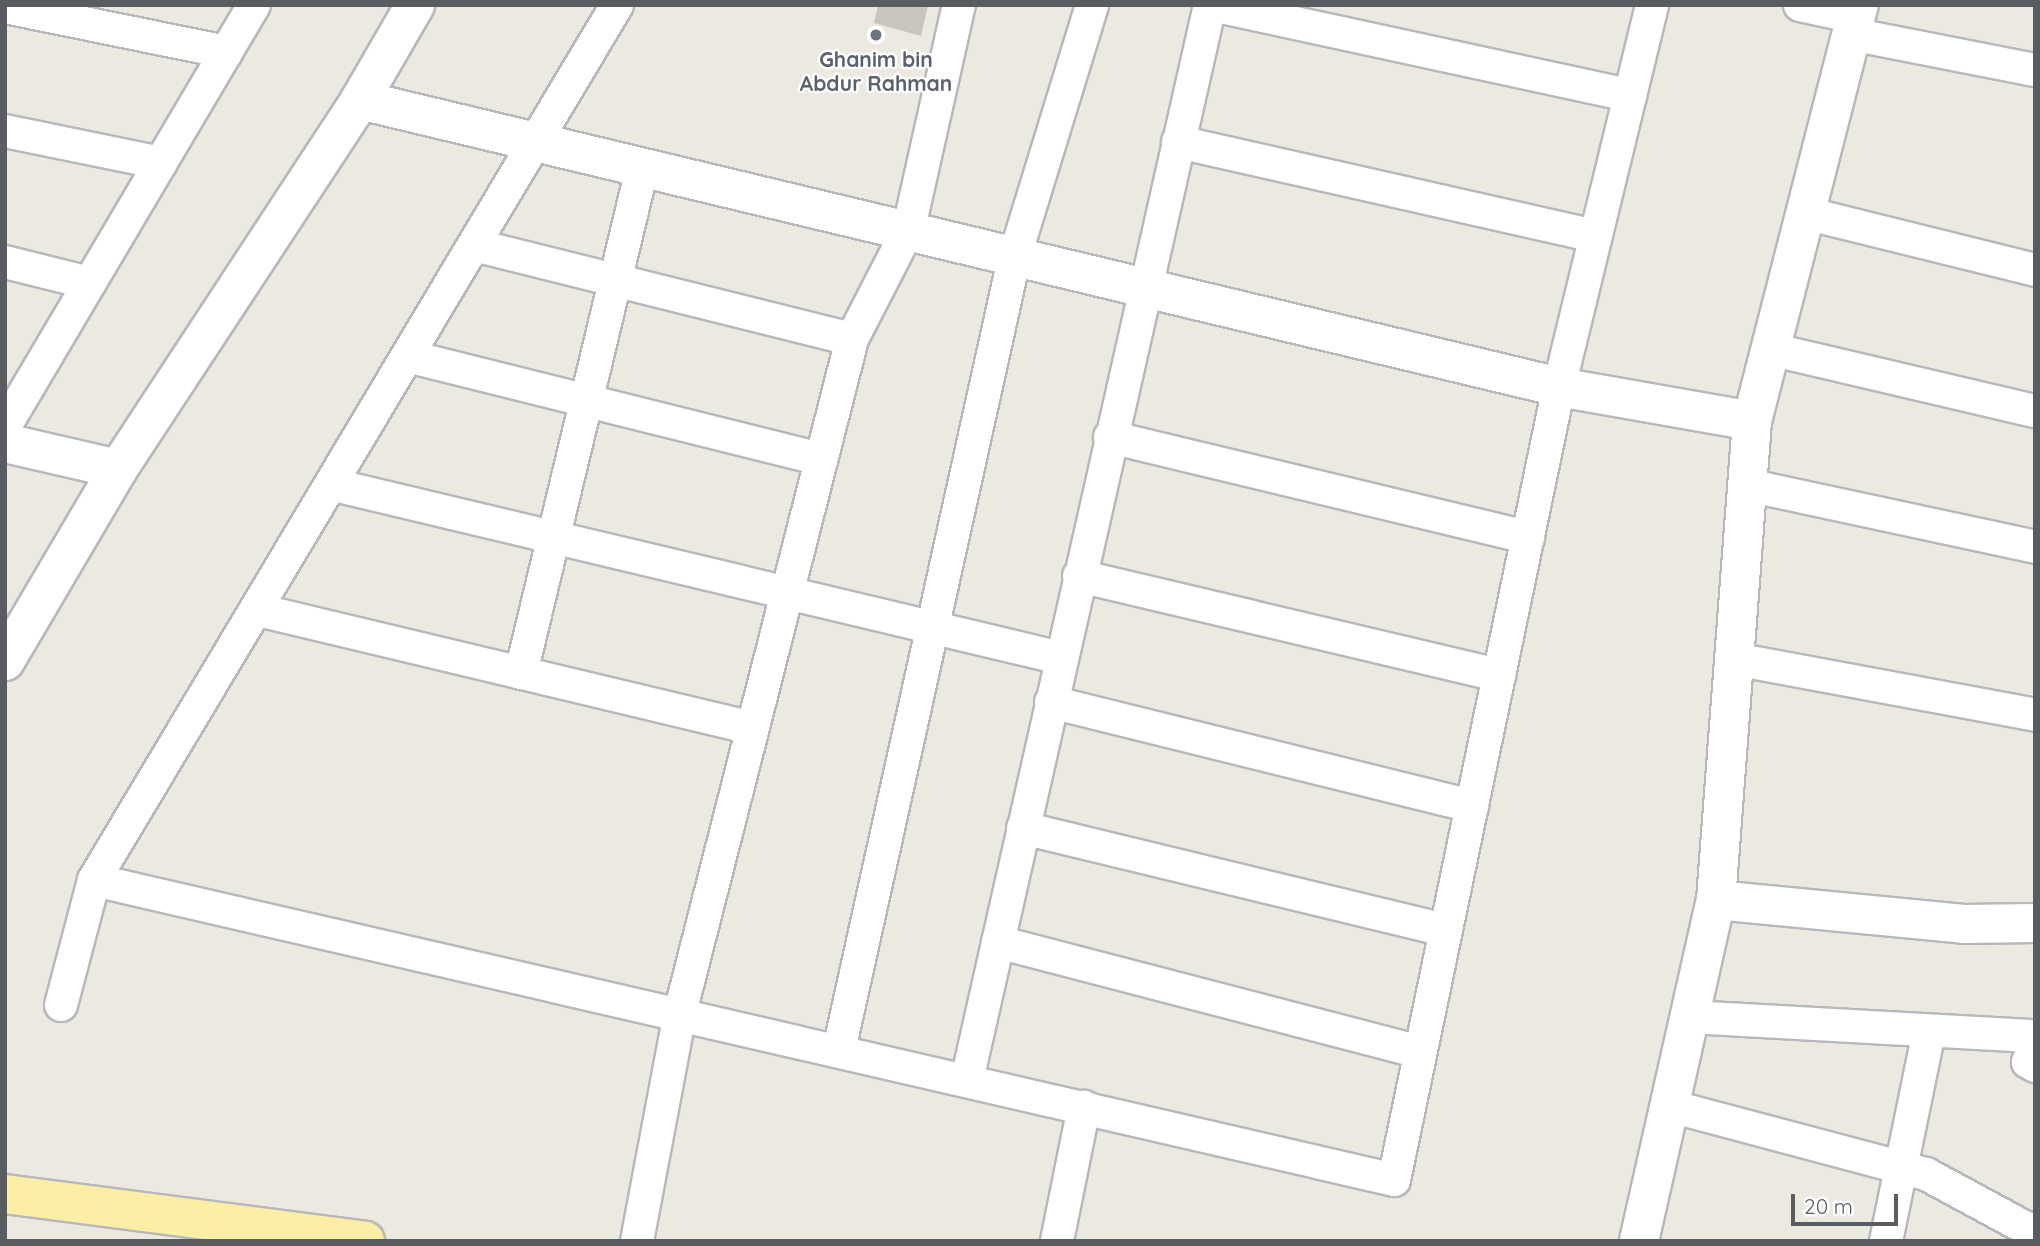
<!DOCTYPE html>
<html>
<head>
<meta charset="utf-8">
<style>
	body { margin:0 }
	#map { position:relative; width:2040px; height:1246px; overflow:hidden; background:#ebe9e0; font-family:Quicksand,sans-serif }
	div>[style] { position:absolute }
	.building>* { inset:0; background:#c8c5bf }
	.roads { filter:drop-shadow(2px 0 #b6b8bd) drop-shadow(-2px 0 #b6b8bd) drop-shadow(0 2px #b6b8bd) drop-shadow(0 -2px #b6b8bd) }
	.minor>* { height:32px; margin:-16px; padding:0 16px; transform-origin:16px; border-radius:16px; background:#fff }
	.tertiary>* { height:38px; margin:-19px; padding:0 19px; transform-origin:19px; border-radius:19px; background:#fff }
	.primary>* { height:38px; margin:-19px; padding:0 19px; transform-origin:19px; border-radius:19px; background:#fceea5 }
	.dots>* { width:19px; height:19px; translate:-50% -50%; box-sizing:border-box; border:4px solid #fff; border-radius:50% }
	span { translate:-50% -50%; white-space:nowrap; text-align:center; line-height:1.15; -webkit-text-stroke:5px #fff; paint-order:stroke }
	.worship-label { font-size:21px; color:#5b616d; font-weight:700 }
	.frame { position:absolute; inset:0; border:7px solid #595c61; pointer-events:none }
	.scale { position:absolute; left:1791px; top:1194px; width:107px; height:32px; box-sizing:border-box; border:4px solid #595c61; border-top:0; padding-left:9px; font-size:21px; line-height:24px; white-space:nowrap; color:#595c61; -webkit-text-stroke:5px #fff; paint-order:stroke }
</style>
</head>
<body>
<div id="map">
	<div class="building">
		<div style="clip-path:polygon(878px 5px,928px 5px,921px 36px,874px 23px)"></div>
	</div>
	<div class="roads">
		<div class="minor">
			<div style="left:1212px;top:5px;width:428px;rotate:12.2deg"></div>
			<div style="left:1800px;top:5px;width:56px;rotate:12.3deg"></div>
			<div style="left:5px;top:7px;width:226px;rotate:11.5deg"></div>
			<div style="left:1851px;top:34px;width:187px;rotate:11.1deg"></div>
			<div style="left:5px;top:131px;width:159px;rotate:11.6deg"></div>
			<div style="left:1178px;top:142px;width:428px;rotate:12.7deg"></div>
			<div style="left:1805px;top:213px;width:237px;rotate:13.9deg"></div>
			<div style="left:478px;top:246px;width:385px;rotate:14deg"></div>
			<div style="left:5px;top:262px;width:87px;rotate:14deg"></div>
			<div style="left:1770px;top:349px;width:272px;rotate:13.2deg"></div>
			<div style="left:411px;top:357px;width:422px;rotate:14deg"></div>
			<div style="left:5px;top:426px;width:489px;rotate:-59.4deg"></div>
			<div style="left:1110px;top:437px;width:430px;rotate:13.5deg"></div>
			<div style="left:334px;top:485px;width:747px;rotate:13.39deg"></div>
			<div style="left:1747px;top:485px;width:295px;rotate:12.1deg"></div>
			<div style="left:1079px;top:576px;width:432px;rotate:13.3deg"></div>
			<div style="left:258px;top:610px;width:508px;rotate:13.43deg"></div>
			<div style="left:1734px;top:659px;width:306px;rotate:10.5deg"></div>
			<div style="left:521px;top:673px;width:518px;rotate:-76.5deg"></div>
			<div style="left:1051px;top:702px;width:434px;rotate:13.9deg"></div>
			<div style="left:1023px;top:828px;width:435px;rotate:13.6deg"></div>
			<div style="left:94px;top:880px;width:1334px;rotate:12.99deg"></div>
			<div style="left:1394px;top:1180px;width:810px;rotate:-78.25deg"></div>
			<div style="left:1559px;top:387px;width:393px;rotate:-76.3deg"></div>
			<div style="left:998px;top:942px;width:436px;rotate:14.6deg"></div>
			<div style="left:61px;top:1005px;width:129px;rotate:-75.2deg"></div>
			<div style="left:94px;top:880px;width:1019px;rotate:-59.13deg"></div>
			<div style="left:1690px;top:1017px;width:346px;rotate:3.2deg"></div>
			<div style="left:2035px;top:1043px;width:20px;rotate:110deg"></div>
			<div style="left:2028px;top:1062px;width:8px;rotate:30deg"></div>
			<div style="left:839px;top:1050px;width:810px;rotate:-77.52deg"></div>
			<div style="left:1014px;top:259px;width:266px;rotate:-72.9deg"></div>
			<div style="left:967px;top:1080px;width:1102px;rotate:-77.26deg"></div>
			<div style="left:1670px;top:1106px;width:265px;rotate:14.9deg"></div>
			<div style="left:1926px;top:1174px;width:124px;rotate:28.4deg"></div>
			<div style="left:637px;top:1241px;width:232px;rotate:-79.3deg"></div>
			<div style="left:680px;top:1013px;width:696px;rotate:-75.68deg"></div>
			<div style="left:852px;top:339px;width:125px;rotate:-62.8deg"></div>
			<div style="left:909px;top:228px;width:229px;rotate:-77.4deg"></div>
			<div style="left:1057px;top:1241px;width:137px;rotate:-78.6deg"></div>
			<div style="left:1886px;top:1241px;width:214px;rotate:-78.4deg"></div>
		</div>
		<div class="tertiary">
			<div style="left:360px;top:100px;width:1233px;rotate:13.46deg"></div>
			<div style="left:1559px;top:387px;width:196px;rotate:10deg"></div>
			<div style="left:5px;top:443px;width:116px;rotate:13deg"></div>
			<div style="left:5px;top:661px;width:223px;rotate:-59.5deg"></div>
			<div style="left:118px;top:469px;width:441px;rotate:-56.7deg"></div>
			<div style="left:360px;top:100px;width:110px;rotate:-59.9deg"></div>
			<div style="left:1716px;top:900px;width:249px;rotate:5.5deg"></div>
			<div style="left:1964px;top:924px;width:71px;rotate:-0.8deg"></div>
			<div style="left:1639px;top:1241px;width:350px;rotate:-77.3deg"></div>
			<div style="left:1716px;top:900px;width:480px;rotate:-85.7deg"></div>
			<div style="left:1752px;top:421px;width:430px;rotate:-75.6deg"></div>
		</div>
		<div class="primary">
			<div style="left:5px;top:1194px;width:363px;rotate:7.4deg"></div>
		</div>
	</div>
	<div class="dots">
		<div style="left:876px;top:35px;background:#6b7280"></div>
	</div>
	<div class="worship-label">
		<span style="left:876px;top:71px">Ghanim bin<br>Abdur Rahman</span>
	</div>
	<div class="frame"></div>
	<div class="scale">20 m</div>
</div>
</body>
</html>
